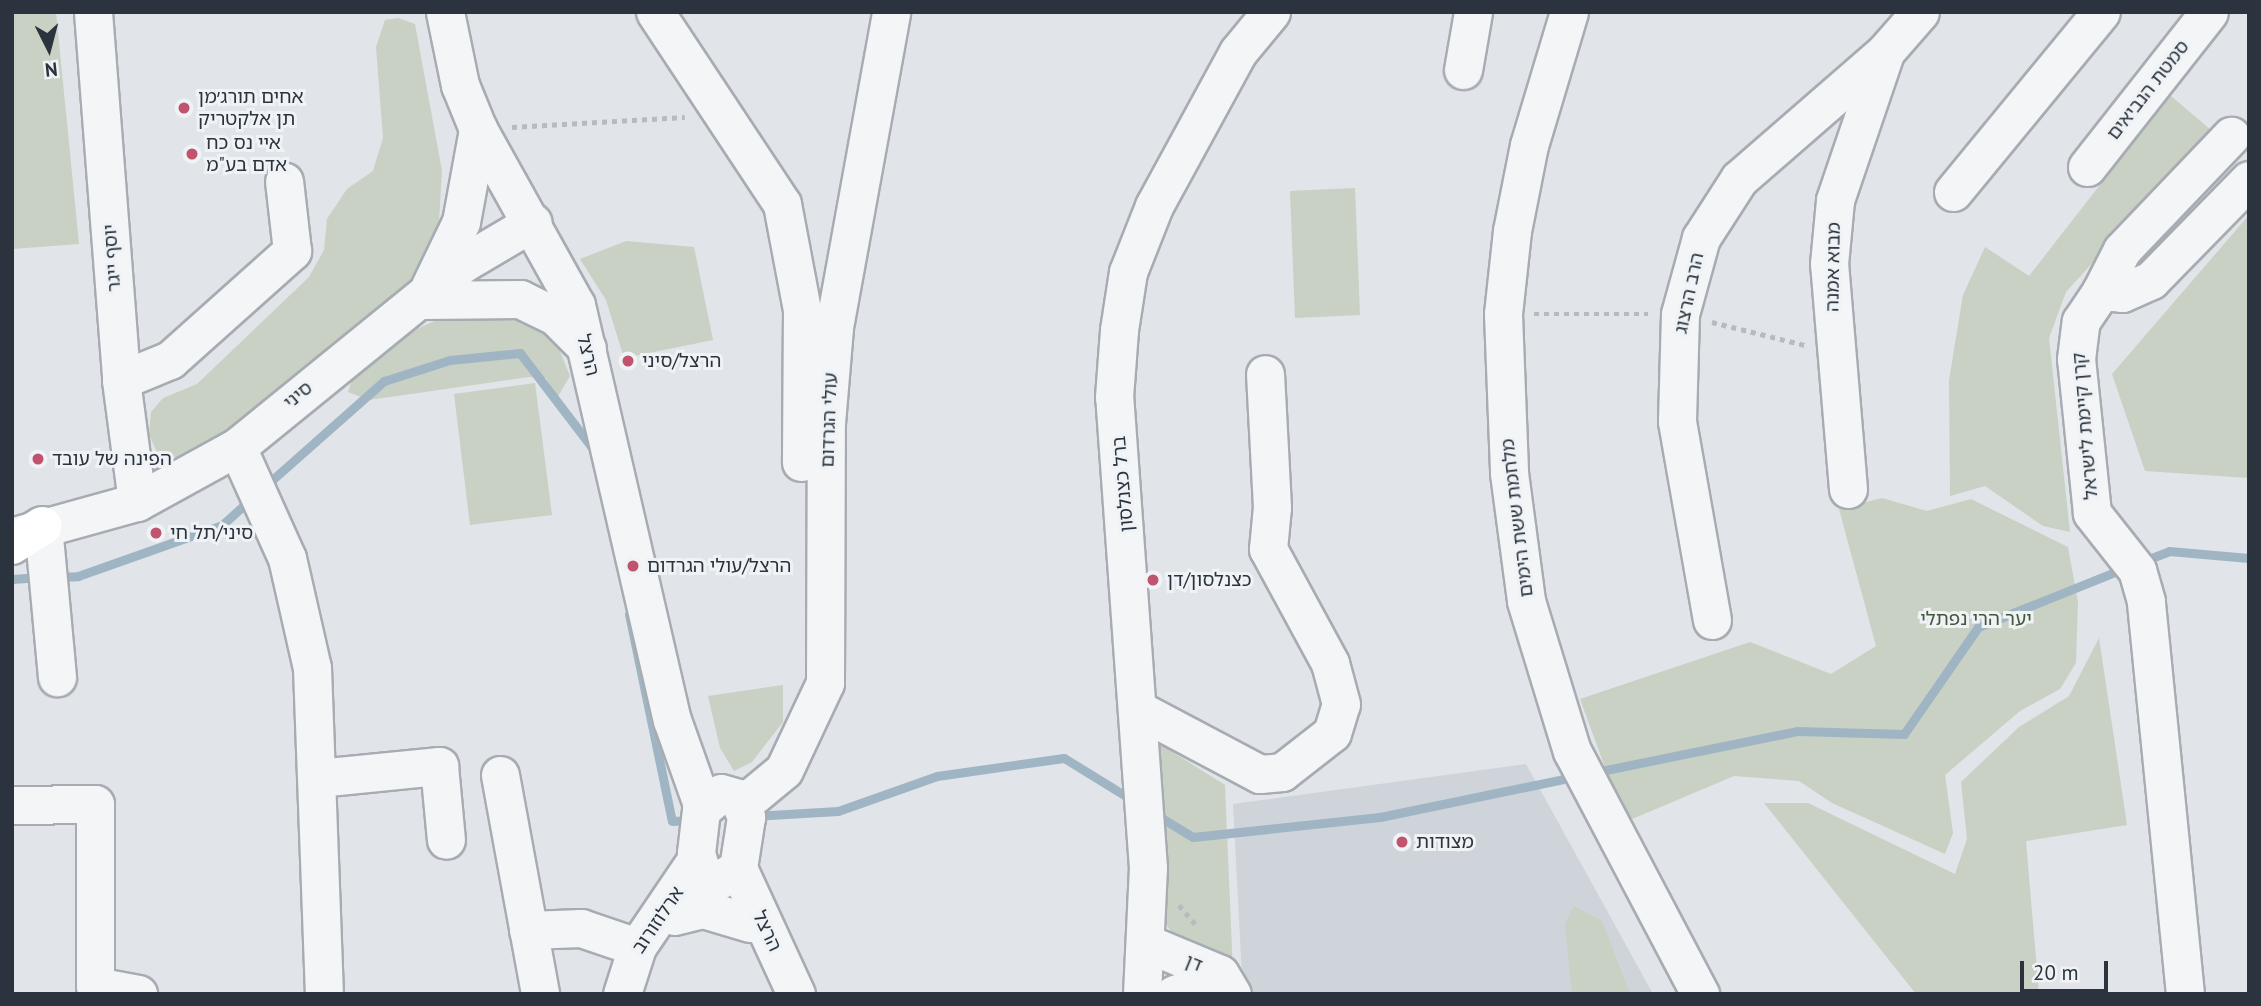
<!DOCTYPE html>
<html>
<head>
<meta charset="utf-8">
<style>
	body { margin:0 }
	#map { position:relative; width:2261px; height:1006px; overflow:hidden; background:#e1e4e8; font-family:"PT Sans","Noto Sans Hebrew",sans-serif }
	div>[style] { position:absolute }
	.built>* { inset:0; background:#cfd4da }
	.green>* { inset:0; background:#c8d1c3 }
	.stream>* { height:9px; margin:-4.5px; padding:0 4.5px; transform-origin:4.5px; border-radius:4.5px; background:#a0b5c4 }
	.path>* { height:4.5px; margin-top:-2.25px; transform-origin:0; background:repeating-linear-gradient(90deg,#b7bbc0 0 5px,transparent 0 10px) }
	.roads { filter:drop-shadow(2px 0 #a7acb2) drop-shadow(-2px 0 #a7acb2) drop-shadow(0 2px #a7acb2) drop-shadow(0 -2px #a7acb2) }
	.minor>* { height:37px; margin:-18.5px; padding:0 18.5px; transform-origin:18.5px; border-radius:18.5px; background:#f3f5f7 }
	.highway>* { height:38px; margin:-19px; padding:0 19px; transform-origin:19px; border-radius:19px; background:#fff }
	.dots>* { width:19px; height:19px; translate:-50% -50%; box-sizing:border-box; border:4px solid #f0f3f6; border-radius:50% }
	span { translate:-50% -50%; white-space:nowrap; text-align:center; line-height:1.15; -webkit-text-stroke:6px #f0f3f6; paint-order:stroke }
	.street-label { font-size:19px; color:#2b343e }
	.poi-label { font-size:19px; color:#2b343e }
	.left { translate:0 -50%; text-align:left }
	.park-label { font-size:19px; color:#42583a }
	.frame { position:absolute; inset:0; border:14px solid #2b343e; pointer-events:none }
	.north { position:absolute; left:14px; top:14px; width:70px; height:70px; -webkit-text-stroke:5px #f0f3f6; paint-order:stroke; rotate:174deg; font-size:19px; font-weight:700; line-height:28px; text-align:center; color:#2b343e }
	.north::after { content:''; display:block; margin:auto; width:24px; height:32px; background:#2b343e; clip-path:polygon(50% 0,100% 100%,50% 72%,0 100%) }
	.scale { position:absolute; left:2020px; top:961px; width:88px; height:32px; box-sizing:border-box; border:4px solid #2b343e; border-top:0; padding-left:9px; font-size:21px; line-height:24px; white-space:nowrap; color:#2b343e; -webkit-text-stroke:5px #f0f3f6; paint-order:stroke }
</style>
</head>
<body>
<div id="map">
	<div class="built">
		<div style="clip-path:polygon(1526px 764px,1653px 994px,1255px 994px,1242px 976px,1233px 804px)"></div>
	</div>
	<div class="green">
		<div style="clip-path:polygon(12px 12px,56px 12px,79px 244px,12px 249px)"></div>
		<div style="clip-path:polygon(398px 18px,415px 24px,442px 171px,439px 221px,404px 297px,244px 426px,179px 458px,157px 452px,149px 435px,151px 412px,163px 398px,197px 384px,309px 277px,324px 250px,327px 219px,347px 189px,373px 171px,383px 138px,376px 47px,385px 20px)"></div>
		<div style="clip-path:polygon(2170px 95px,2212px 131px,2066px 292px,2049px 338px,2070px 532px,2043px 526px,1985px 486px,1950px 496px,1949px 380px,1963px 295px,1985px 247px,2029px 276px)"></div>
		<div style="clip-path:polygon(1355px 188px,1360px 315px,1295px 318px,1290px 191px)"></div>
		<div style="clip-path:polygon(2249px 215px,2249px 478px,2145px 471px,2112px 374px)"></div>
		<div style="clip-path:polygon(626px 241px,694px 247px,713px 340px,624px 358px,606px 300px,580px 259px)"></div>
		<div style="clip-path:polygon(480px 314px,529px 320px,555px 339px,570px 376px,557px 398px,546px 378px,529px 377px,369px 400px,348px 392px,352px 380px,412px 331px,444px 317px)"></div>
		<div style="clip-path:polygon(535px 383px,552px 515px,470px 525px,454px 394px)"></div>
		<div style="clip-path:polygon(1882px 498px,1927px 511px,1971px 499px,2068px 547px,2078px 602px,2076px 663px,2060px 689px,2020px 711px,1945px 775px,1953px 833px,1945px 854px,1832px 803px,1799px 781px,1734px 776px,1625px 822px,1580px 699px,1750px 642px,1831px 674px,1876px 646px,1839px 509px)"></div>
		<div style="clip-path:polygon(2099px 638px,2127px 825px,2026px 841px,2039px 994px,1916px 994px,1764px 803px,1808px 803px,1955px 874px,1967px 839px,1961px 782px,2019px 727px,2069px 696px)"></div>
		<div style="clip-path:polygon(783px 685px,783px 722px,752px 762px,734px 771px,720px 748px,708px 696px)"></div>
		<div style="clip-path:polygon(1155px 741px,1225px 785px,1233px 974px,1182px 950px,1165px 922px)"></div>
		<div style="clip-path:polygon(1574px 906px,1602px 921px,1630px 994px,1572px 994px,1565px 924px)"></div>
	</div>
	<div class="stream">
		<div style="left:263px;top:488px;width:162px;rotate:-41.5deg"></div>
		<div style="left:384px;top:381px;width:69px;rotate:-17.7deg"></div>
		<div style="left:450px;top:360px;width:70px;rotate:-5.7deg"></div>
		<div style="left:520px;top:353px;width:122px;rotate:52.7deg"></div>
		<div style="left:2141px;top:562px;width:30px;rotate:-21deg"></div>
		<div style="left:2169px;top:551px;width:80px;rotate:5deg"></div>
		<div style="left:55px;top:577px;width:23px;rotate:-2deg"></div>
		<div style="left:78px;top:576px;width:153px;rotate:-19.5deg"></div>
		<div style="left:222px;top:525px;width:38px;rotate:-42deg"></div>
		<div style="left:12px;top:579px;width:29px;rotate:-4deg"></div>
		<div style="left:629px;top:614px;width:211px;rotate:78.3deg"></div>
		<div style="left:672px;top:821px;width:20px;rotate:-3deg"></div>
		<div style="left:1591px;top:773px;width:210px;rotate:-11.5deg"></div>
		<div style="left:1797px;top:731px;width:107px;rotate:1.6deg"></div>
		<div style="left:1904px;top:734px;width:130px;rotate:-55.3deg"></div>
		<div style="left:1978px;top:627px;width:158px;rotate:-21.9deg"></div>
		<div style="left:1155px;top:814px;width:44px;rotate:31.2deg"></div>
		<div style="left:1193px;top:837px;width:188px;rotate:-6.1deg"></div>
		<div style="left:1380px;top:817px;width:202px;rotate:-11.7deg"></div>
		<div style="left:755px;top:816px;width:83px;rotate:-3.4deg"></div>
		<div style="left:838px;top:811px;width:105px;rotate:-19.5deg"></div>
		<div style="left:937px;top:776px;width:128px;rotate:-8.1deg"></div>
		<div style="left:1064px;top:758px;width:82px;rotate:31.6deg"></div>
	</div>
	<div class="path">
		<div style="left:512px;top:127px;width:173px;rotate:-3.3deg"></div>
		<div style="left:1534px;top:314px;width:114px"></div>
		<div style="left:1712px;top:322px;width:96px;rotate:13.9deg"></div>
		<div style="left:1179px;top:905px;width:30px;rotate:49deg"></div>
	</div>
	<div class="roads">
		<div class="minor">
			<div style="left:93px;top:12px;width:369px;rotate:85.6deg"></div>
			<div style="left:121px;top:380px;width:123px;rotate:82.5deg"></div>
			<div style="left:445px;top:12px;width:75px;rotate:78.4deg"></div>
			<div style="left:460px;top:85px;width:48px;rotate:67.8deg"></div>
			<div style="left:478px;top:129px;width:201px;rotate:60.9deg"></div>
			<div style="left:576px;top:305px;width:426px;rotate:77deg"></div>
			<div style="left:672px;top:720px;width:92px;rotate:70.4deg"></div>
			<div style="left:655px;top:12px;width:230px;rotate:56.5deg"></div>
			<div style="left:782px;top:204px;width:108px;rotate:79.3deg"></div>
			<div style="left:802px;top:310px;width:152px;rotate:90.4deg"></div>
			<div style="left:1569px;top:12px;width:139px;rotate:106.7deg"></div>
			<div style="left:1529px;top:145px;width:88px;rotate:101.2deg"></div>
			<div style="left:1512px;top:231px;width:83px;rotate:96.2deg"></div>
			<div style="left:1503px;top:314px;width:159px;rotate:87.8deg"></div>
			<div style="left:1509px;top:473px;width:129px;rotate:82.4deg"></div>
			<div style="left:1526px;top:601px;width:157px;rotate:73deg"></div>
			<div style="left:1572px;top:751px;width:275px;rotate:62.2deg"></div>
			<div style="left:1463px;top:70px;width:59px;rotate:-80.2deg"></div>
			<div style="left:2087px;top:167px;width:197px;rotate:-51.8deg"></div>
			<div style="left:1953px;top:192px;width:233px;rotate:-50.6deg"></div>
			<div style="left:430px;top:286px;width:71px;rotate:-64.2deg"></div>
			<div style="left:461px;top:222px;width:95px;rotate:-79.6deg"></div>
			<div style="left:2101px;top:291px;width:46px;rotate:-62.9deg"></div>
			<div style="left:2122px;top:250px;width:158px;rotate:-46.3deg"></div>
			<div style="left:424px;top:300px;width:96px;rotate:-0.6deg"></div>
			<div style="left:520px;top:299px;width:39px;rotate:26deg"></div>
			<div style="left:555px;top:316px;width:45px;rotate:45deg"></div>
			<div style="left:121px;top:380px;width:53px;rotate:-22.2deg"></div>
			<div style="left:170px;top:360px;width:164px;rotate:-41.8deg"></div>
			<div style="left:292px;top:251px;width:70px;rotate:-96.5deg"></div>
			<div style="left:237px;top:447px;width:122px;rotate:65.8deg"></div>
			<div style="left:287px;top:558px;width:113px;rotate:77.2deg"></div>
			<div style="left:312px;top:668px;width:326px;rotate:87.9deg"></div>
			<div style="left:1848px;top:489px;width:226px;rotate:-94.8deg"></div>
			<div style="left:1829px;top:264px;width:64px;rotate:-84.6deg"></div>
			<div style="left:1835px;top:200px;width:155px;rotate:-71.2deg"></div>
			<div style="left:43px;top:526px;width:152px;rotate:84.7deg"></div>
			<div style="left:14px;top:536px;width:128px;rotate:-15.5deg"></div>
			<div style="left:137px;top:502px;width:114px;rotate:-28.8deg"></div>
			<div style="left:237px;top:447px;width:290px;rotate:-39.1deg"></div>
			<div style="left:462px;top:264px;width:82px;rotate:-30.6deg"></div>
			<div style="left:1712px;top:620px;width:202px;rotate:-100deg"></div>
			<div style="left:1677px;top:421px;width:107px;rotate:-88.4deg"></div>
			<div style="left:1680px;top:314px;width:79px;rotate:-74.6deg"></div>
			<div style="left:1701px;top:238px;width:70px;rotate:-57.2deg"></div>
			<div style="left:1739px;top:179px;width:194px;rotate:-41deg"></div>
			<div style="left:1885px;top:52px;width:53px;rotate:-48.8deg"></div>
			<div style="left:1137px;top:709px;width:139px;rotate:27.9deg"></div>
			<div style="left:1260px;top:774px;width:22px;rotate:-5deg"></div>
			<div style="left:1282px;top:772px;width:63px;rotate:-38deg"></div>
			<div style="left:1332px;top:733px;width:30px;rotate:-73deg"></div>
			<div style="left:1341px;top:704px;width:42px;rotate:-105deg"></div>
			<div style="left:1330px;top:663px;width:130px;rotate:-118.5deg"></div>
			<div style="left:1268px;top:549px;width:42px;rotate:-84.6deg"></div>
			<div style="left:1272px;top:507px;width:133px;rotate:-93deg"></div>
			<div style="left:500px;top:775px;width:223px;rotate:79.6deg"></div>
			<div style="left:318px;top:778px;width:122px;rotate:-5.7deg"></div>
			<div style="left:439px;top:766px;width:74px;rotate:84.6deg"></div>
			<div style="left:721px;top:793px;width:18px;rotate:16deg"></div>
			<div style="left:738px;top:798px;width:21px;rotate:67deg"></div>
			<div style="left:746px;top:817px;width:52px;rotate:98.9deg"></div>
			<div style="left:738px;top:868px;width:22px;rotate:148deg"></div>
			<div style="left:719px;top:880px;width:18px;rotate:-158deg"></div>
			<div style="left:702px;top:873px;width:21px;rotate:-107deg"></div>
			<div style="left:696px;top:853px;width:43px;rotate:-83.4deg"></div>
			<div style="left:701px;top:810px;width:26px;rotate:-40deg"></div>
			<div style="left:743px;top:804px;width:53px;rotate:-39.7deg"></div>
			<div style="left:784px;top:770px;width:96px;rotate:-64.8deg"></div>
			<div style="left:825px;top:683px;width:260px;rotate:-89.8deg"></div>
			<div style="left:826px;top:423px;width:96px;rotate:-85.2deg"></div>
			<div style="left:834px;top:327px;width:320px;rotate:-79.7deg"></div>
			<div style="left:12px;top:805px;width:83px;rotate:-0.7deg"></div>
			<div style="left:95px;top:804px;width:182px;rotate:90deg"></div>
			<div style="left:95px;top:986px;width:44px;rotate:10.5deg"></div>
			<div style="left:738px;top:868px;width:139px;rotate:65.3deg"></div>
			<div style="left:674px;top:916px;width:30px;rotate:-14deg"></div>
			<div style="left:703px;top:909px;width:49px;rotate:16.6deg"></div>
			<div style="left:528px;top:930px;width:53px;rotate:-2.2deg"></div>
			<div style="left:581px;top:928px;width:59px;rotate:18.7deg"></div>
			<div style="left:1146px;top:943px;width:80px;rotate:22.7deg"></div>
			<div style="left:1220px;top:974px;width:23px;rotate:59deg"></div>
			<div style="left:622px;top:994px;width:49px;rotate:-72.3deg"></div>
			<div style="left:637px;top:947px;width:105px;rotate:-55.9deg"></div>
			<div style="left:1142px;top:994px;width:126px;rotate:-87.3deg"></div>
			<div style="left:1148px;top:868px;width:472px;rotate:-94.1deg"></div>
			<div style="left:1114px;top:397px;width:67px;rotate:-85.7deg"></div>
			<div style="left:1119px;top:330px;width:59px;rotate:-81.2deg"></div>
			<div style="left:1128px;top:272px;width:71px;rotate:-68.5deg"></div>
			<div style="left:1154px;top:206px;width:175px;rotate:-61.4deg"></div>
			<div style="left:1238px;top:52px;width:52px;rotate:-50.5deg"></div>
			<div style="left:1174px;top:994px;width:32px;rotate:-18deg"></div>
			<div style="left:1204px;top:984px;width:18px;rotate:34deg"></div>
			<div style="left:2185px;top:994px;width:395px;rotate:-95.7deg"></div>
			<div style="left:2146px;top:601px;width:32px;rotate:-106deg"></div>
			<div style="left:2137px;top:570px;width:73px;rotate:-128.3deg"></div>
			<div style="left:2092px;top:513px;width:155px;rotate:-95.9deg"></div>
			<div style="left:2076px;top:359px;width:38px;rotate:-83deg"></div>
			<div style="left:2081px;top:321px;width:36px;rotate:-56deg"></div>
			<div style="left:2101px;top:291px;width:21px;rotate:5deg"></div>
			<div style="left:2122px;top:293px;width:32px;rotate:-24deg"></div>
			<div style="left:2151px;top:280px;width:140px;rotate:-45.6deg"></div>
		</div>
		<div class="highway">
			<div style="left:12px;top:545px;width:36px;rotate:-32deg"></div>
		</div>
	</div>
	<div class="dots">
		<div style="left:184px;top:108px;background:#c0536e"></div>
		<div style="left:192px;top:154px;background:#c0536e"></div>
		<div style="left:628px;top:361px;background:#c0536e"></div>
		<div style="left:38px;top:459px;background:#c0536e"></div>
		<div style="left:156px;top:533px;background:#c0536e"></div>
		<div style="left:633px;top:566px;background:#c0536e"></div>
		<div style="left:1153px;top:580px;background:#c0536e"></div>
		<div style="left:1402px;top:842px;background:#c0536e"></div>
	</div>
	<div class="street-label">
		<span style="left:2148px;top:90px;rotate:-52deg">סמטת הנביאים</span>
		<span style="left:112px;top:258px;rotate:-94deg">יוסף ייגר</span>
		<span style="left:1833px;top:267px;rotate:-89deg">מבוא אמנה</span>
		<span style="left:1689px;top:293px;rotate:-78deg">הרב הרצוג</span>
		<span style="left:588px;top:355px;rotate:76deg">הרצל</span>
		<span style="left:298px;top:395px;rotate:-40deg">סיני</span>
		<span style="left:829px;top:420px;rotate:-88deg">עולי הגרדום</span>
		<span style="left:2085px;top:426px;rotate:-95deg">קרן קיימת לישראל</span>
		<span style="left:1123px;top:484px;rotate:-95deg">ברל כצנלסון</span>
		<span style="left:1517px;top:518px;rotate:-97deg">מלחמת ששת הימים</span>
		<span style="left:658px;top:920px;rotate:-56deg">ארלוזורוב</span>
		<span style="left:767px;top:931px;rotate:65deg">הרצל</span>
		<span style="left:1194px;top:963px;rotate:22deg">דן</span>
	</div>
	<div class="poi-label">
		<span class="left" style="left:198px;top:108px">אחים תורג׳מן<br>תן אלקטריק</span>
		<span class="left" style="left:206px;top:154px">איי נס כח<br>אדם בע"מ</span>
		<span class="left" style="left:642px;top:361px">הרצל/סיני</span>
		<span class="left" style="left:52px;top:459px">הפינה של עובד</span>
		<span class="left" style="left:170px;top:533px">סיני/תל חי</span>
		<span class="left" style="left:647px;top:566px">הרצל/עולי הגרדום</span>
		<span class="left" style="left:1167px;top:580px">כצנלסון/דן</span>
		<span class="left" style="left:1416px;top:842px">מצודות</span>
	</div>
	<div class="park-label">
		<span style="left:1976px;top:619px">יער הרי נפתלי</span>
	</div>
	<div class="frame"></div>
	<div class="north">N</div>
	<div class="scale">20 m</div>
</div>
</body>
</html>
